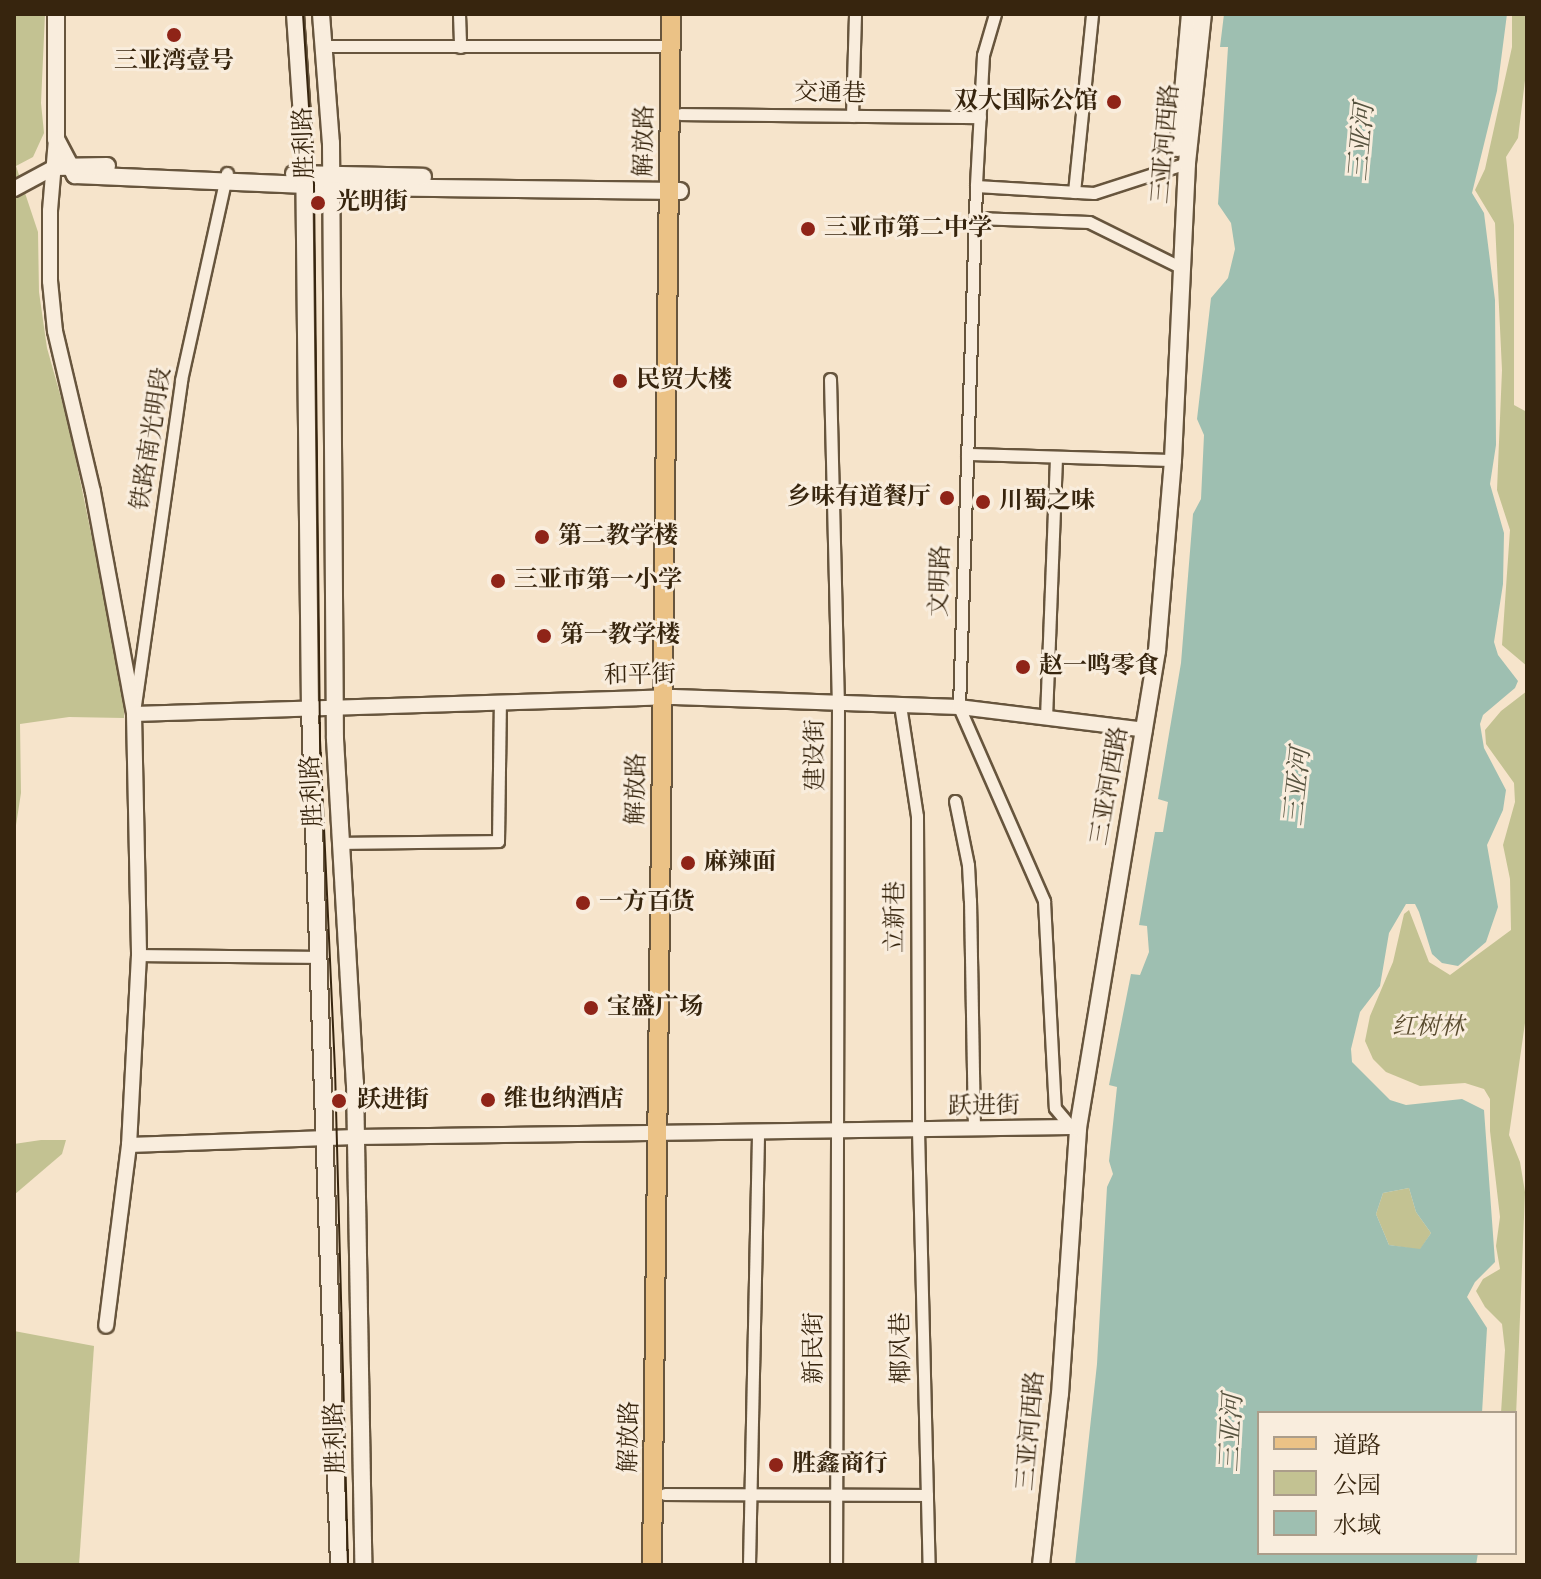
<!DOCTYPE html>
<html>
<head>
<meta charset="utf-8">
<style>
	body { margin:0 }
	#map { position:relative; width:1541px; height:1579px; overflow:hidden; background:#f6e4cb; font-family:"IM FELL English","Noto Serif SC",serif }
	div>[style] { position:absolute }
	.green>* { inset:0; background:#c3c292 }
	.water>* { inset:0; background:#9ebfb1 }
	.roads { filter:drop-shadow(2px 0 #67553d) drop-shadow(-2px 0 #67553d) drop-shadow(0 2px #67553d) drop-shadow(0 -2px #67553d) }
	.minor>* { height:11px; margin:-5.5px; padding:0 5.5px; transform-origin:5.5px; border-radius:5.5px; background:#f9eddd }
	.tertiary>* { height:14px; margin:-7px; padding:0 7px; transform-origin:7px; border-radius:7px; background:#f9eddd }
	.secondary>* { height:16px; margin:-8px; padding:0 8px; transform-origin:8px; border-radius:8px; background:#f9eddd }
	.primary>* { height:18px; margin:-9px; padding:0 9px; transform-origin:9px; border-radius:9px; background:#ebc286 }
	.tram>* { height:2px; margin:-1px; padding:0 1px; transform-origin:1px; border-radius:1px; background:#37250e }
	.dots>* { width:22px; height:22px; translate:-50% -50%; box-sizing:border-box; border:4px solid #f9eddd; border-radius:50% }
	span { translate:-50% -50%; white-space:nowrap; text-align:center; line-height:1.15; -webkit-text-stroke:6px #f9eddd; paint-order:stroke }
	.poi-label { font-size:24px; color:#37250e; font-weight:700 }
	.right { translate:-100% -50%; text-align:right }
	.left { translate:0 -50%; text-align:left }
	.street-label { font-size:24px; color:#37250e }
	.park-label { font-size:24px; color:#5a4c2f; font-style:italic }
	.water-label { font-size:26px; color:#56533f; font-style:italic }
	.frame { position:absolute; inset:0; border:16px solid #37250e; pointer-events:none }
	.legend { position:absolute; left:1257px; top:1411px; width:260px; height:144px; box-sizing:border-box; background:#f9eddd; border:2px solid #ab9d8a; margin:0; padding:10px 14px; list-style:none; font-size:24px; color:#37250e }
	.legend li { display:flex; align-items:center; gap:16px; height:40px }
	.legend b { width:40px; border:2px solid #ab9d8a }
</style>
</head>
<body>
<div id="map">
	<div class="green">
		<div style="clip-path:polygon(14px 14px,45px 14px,41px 103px,44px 133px,33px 157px,16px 166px,38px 232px,39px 292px,47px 348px,69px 426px,124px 694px,124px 718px,69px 717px,20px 724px,21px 793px,14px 838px)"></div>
		<div style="clip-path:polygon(1512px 14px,1527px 14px,1527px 64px,1518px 138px,1506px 157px,1514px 225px,1514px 405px,1527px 412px,1527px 666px,1502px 645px,1510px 530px,1497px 490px,1502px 370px,1495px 223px,1475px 190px,1485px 169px,1512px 47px)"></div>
		<div style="clip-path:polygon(1527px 691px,1527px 1009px,1509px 1135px,1520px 1162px,1525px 1192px,1515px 1442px,1515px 1413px,1501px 1413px,1505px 1350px,1502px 1324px,1485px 1307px,1476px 1291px,1483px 1279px,1500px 1269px,1496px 1246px,1500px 1217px,1490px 1131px,1490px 1099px,1484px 1089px,1465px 1083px,1420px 1086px,1386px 1072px,1373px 1059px,1365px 1041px,1370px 1016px,1393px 962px,1404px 914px,1409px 910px,1429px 962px,1450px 975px,1511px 930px,1510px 879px,1503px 845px,1515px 802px,1514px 783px,1486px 744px,1485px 730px,1501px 711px)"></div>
		<div style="clip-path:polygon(41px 1140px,66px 1140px,62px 1154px,14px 1195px,14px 1144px)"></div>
		<div style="clip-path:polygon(1409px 1188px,1416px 1212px,1431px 1233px,1420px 1250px,1389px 1245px,1376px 1214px,1383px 1193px)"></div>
		<div style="clip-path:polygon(14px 1331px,94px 1346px,79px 1565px,14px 1565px)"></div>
	</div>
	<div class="water">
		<div style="clip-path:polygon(evenodd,1224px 14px,1507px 14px,1497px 91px,1472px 193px,1484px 213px,1495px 300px,1496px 445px,1490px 484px,1504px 533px,1503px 584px,1494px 642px,1498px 655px,1518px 681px,1515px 688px,1483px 715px,1480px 724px,1484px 748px,1506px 790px,1503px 810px,1487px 845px,1498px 907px,1486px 942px,1458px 966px,1442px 963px,1432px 954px,1419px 912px,1415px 904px,1406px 904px,1389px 933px,1380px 986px,1360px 1012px,1351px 1049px,1352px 1062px,1390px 1100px,1406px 1105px,1462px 1099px,1484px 1110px,1495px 1262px,1475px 1282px,1467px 1297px,1487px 1328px,1482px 1413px,1259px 1413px,1259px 1553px,1478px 1553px,1476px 1565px,1075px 1565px,1097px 1364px,1107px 1187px,1113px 1174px,1109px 1161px,1117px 1087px,1109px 1085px,1131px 974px,1140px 975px,1149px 952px,1147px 926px,1139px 925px,1155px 832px,1163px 832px,1168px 802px,1158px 799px,1181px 663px,1193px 514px,1201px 499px,1204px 435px,1197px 419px,1211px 298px,1228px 278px,1235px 249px,1231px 223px,1218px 204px,1228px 47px,1220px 47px,1224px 14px,1409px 1188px,1416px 1212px,1431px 1233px,1420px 1249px,1389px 1245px,1376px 1214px,1383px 1193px,1409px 1188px)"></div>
	</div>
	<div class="roads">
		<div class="minor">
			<div style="left:459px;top:14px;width:33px;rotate:88deg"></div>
			<div style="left:995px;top:14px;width:43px;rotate:106.3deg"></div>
			<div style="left:983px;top:55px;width:131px;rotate:93.1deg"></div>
			<div style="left:976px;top:186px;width:521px;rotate:91.87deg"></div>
			<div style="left:959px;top:707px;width:212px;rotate:66.3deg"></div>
			<div style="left:1044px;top:901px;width:207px;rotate:87deg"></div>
			<div style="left:1055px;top:1108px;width:25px;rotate:50deg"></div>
			<div style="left:324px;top:46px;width:346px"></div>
			<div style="left:681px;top:114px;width:299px;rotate:0.6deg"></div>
			<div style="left:852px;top:116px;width:102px;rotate:-88.3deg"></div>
			<div style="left:976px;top:186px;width:118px;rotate:3.4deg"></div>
			<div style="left:1094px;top:193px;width:98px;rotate:-17.9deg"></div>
			<div style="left:1074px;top:192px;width:179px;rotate:-84.2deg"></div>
			<div style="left:975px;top:218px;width:114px;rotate:2deg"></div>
			<div style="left:1089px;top:222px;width:104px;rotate:26.3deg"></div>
			<div style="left:830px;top:379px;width:324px;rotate:88.6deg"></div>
			<div style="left:838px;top:703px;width:862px;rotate:90.13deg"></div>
			<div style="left:967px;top:454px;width:206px;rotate:1.7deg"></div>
			<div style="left:135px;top:705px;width:328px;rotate:-81.9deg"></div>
			<div style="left:181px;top:380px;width:212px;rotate:-77.5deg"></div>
			<div style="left:900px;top:705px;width:112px;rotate:81.3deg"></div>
			<div style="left:917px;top:816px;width:314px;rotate:89.8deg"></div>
			<div style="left:918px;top:1130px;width:435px;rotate:88.6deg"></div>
			<div style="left:1046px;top:718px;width:261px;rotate:-87.8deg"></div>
			<div style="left:955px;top:801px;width:65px;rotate:78.5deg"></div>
			<div style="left:968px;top:865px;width:35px;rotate:87deg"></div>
			<div style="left:970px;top:900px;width:229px;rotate:89deg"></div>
			<div style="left:339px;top:843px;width:159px;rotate:-0.7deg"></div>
			<div style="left:498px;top:841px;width:138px;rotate:-89.2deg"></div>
			<div style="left:139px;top:955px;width:180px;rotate:0.6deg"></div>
			<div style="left:665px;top:1494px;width:262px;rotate:0.2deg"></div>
			<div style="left:749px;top:1565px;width:434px;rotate:-88.8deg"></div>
		</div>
		<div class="tertiary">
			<div style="left:56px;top:139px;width:72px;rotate:94.8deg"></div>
			<div style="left:50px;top:211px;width:70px;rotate:90deg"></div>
			<div style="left:50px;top:281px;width:50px;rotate:84.3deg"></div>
			<div style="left:55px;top:331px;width:165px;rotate:76.7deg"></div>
			<div style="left:93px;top:492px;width:226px;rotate:79.5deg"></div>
			<div style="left:134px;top:714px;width:241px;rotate:88.8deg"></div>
			<div style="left:139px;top:955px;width:190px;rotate:93deg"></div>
			<div style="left:129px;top:1145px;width:182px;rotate:97.2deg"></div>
			<div style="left:14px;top:189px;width:47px;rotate:-28.2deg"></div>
			<div style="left:134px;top:714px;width:540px;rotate:-1.8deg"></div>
			<div style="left:674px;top:697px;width:285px;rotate:2deg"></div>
			<div style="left:959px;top:707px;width:187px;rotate:7deg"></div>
			<div style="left:129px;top:1145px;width:227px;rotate:-2deg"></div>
			<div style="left:356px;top:1137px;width:715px;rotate:-0.8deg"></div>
		</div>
		<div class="secondary">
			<div style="left:56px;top:14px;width:125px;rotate:90deg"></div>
			<div style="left:56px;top:139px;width:41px;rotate:62.2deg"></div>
			<div style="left:75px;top:175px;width:277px;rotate:2.5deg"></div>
			<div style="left:352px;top:187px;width:328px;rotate:0.7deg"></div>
			<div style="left:295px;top:14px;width:132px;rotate:86.1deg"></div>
			<div style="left:304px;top:146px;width:563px;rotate:89.39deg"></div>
			<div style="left:310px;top:709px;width:856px;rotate:88.06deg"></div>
			<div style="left:321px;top:14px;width:129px;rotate:85.6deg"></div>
			<div style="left:331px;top:143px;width:596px;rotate:89.62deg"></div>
			<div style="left:335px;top:739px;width:345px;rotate:86.7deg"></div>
			<div style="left:355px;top:1083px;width:482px;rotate:89deg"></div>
			<div style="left:1178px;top:148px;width:135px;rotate:-84.9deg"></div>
			<div style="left:55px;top:167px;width:52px;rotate:-1.1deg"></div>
			<div style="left:294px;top:174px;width:129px;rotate:1.3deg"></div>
			<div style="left:1041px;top:1565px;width:172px;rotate:-83.7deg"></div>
			<div style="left:1060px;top:1394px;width:267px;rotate:-86.1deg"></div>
			<div style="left:1078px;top:1128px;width:483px;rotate:-80.6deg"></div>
			<div style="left:1157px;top:651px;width:192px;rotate:-85.2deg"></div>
			<div style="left:1173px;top:460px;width:297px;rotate:-87.3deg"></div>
			<div style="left:1187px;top:163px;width:150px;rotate:-83.9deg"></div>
		</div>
		<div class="primary">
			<div style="left:652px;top:1565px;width:1551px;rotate:-89.3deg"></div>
		</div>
	</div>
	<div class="tram">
		<div style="left:303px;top:14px;width:172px;rotate:86.3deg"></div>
		<div style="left:314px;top:186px;width:554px;rotate:89.38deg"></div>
		<div style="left:320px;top:740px;width:329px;rotate:87.4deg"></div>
		<div style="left:335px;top:1069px;width:496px;rotate:88.5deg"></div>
	</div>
	<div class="dots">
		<div style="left:174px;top:35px;background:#8f2418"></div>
		<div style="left:1114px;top:102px;background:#8f2418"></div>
		<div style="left:318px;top:203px;background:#8f2418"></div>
		<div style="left:808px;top:229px;background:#8f2418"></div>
		<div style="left:620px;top:381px;background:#8f2418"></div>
		<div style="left:947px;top:498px;background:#8f2418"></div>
		<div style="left:983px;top:502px;background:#8f2418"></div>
		<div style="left:542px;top:537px;background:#8f2418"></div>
		<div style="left:498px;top:581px;background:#8f2418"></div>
		<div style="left:544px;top:636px;background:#8f2418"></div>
		<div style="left:1023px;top:667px;background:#8f2418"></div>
		<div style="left:688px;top:863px;background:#8f2418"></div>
		<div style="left:583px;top:903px;background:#8f2418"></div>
		<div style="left:591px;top:1008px;background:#8f2418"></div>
		<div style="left:488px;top:1100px;background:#8f2418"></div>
		<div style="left:339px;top:1101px;background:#8f2418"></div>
		<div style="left:776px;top:1465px;background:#8f2418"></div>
	</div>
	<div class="poi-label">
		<span style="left:174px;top:62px">三亚湾壹号</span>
		<span class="right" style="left:1098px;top:102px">双大国际公馆</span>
		<span class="left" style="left:336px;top:203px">光明街</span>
		<span class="left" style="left:824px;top:229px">三亚市第二中学</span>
		<span class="left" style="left:636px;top:381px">民贸大楼</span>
		<span class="right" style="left:931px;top:498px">乡味有道餐厅</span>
		<span class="left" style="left:999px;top:502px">川蜀之味</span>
		<span class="left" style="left:558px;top:537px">第二教学楼</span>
		<span class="left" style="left:514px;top:581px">三亚市第一小学</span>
		<span class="left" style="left:560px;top:636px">第一教学楼</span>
		<span class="left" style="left:1039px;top:667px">赵一鸣零食</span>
		<span class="left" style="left:704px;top:863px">麻辣面</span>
		<span class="left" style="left:599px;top:903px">一方百货</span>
		<span class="left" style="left:607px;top:1008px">宝盛广场</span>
		<span class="left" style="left:504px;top:1100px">维也纳酒店</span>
		<span class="left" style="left:357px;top:1101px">跃进街</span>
		<span class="left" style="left:792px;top:1465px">胜鑫商行</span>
	</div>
	<div class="street-label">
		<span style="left:830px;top:94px;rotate:1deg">交通巷</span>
		<span style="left:645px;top:141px;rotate:-89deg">解放路</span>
		<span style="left:305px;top:143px;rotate:-92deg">胜利路</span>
		<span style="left:1166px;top:144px;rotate:-85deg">三亚河西路</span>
		<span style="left:152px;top:439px;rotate:-81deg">铁路南光明段</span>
		<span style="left:941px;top:581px;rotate:-88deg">文明路</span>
		<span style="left:640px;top:676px;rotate:-1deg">和平街</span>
		<span style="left:816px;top:755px;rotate:-90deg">建设街</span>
		<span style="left:1110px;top:786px;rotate:-80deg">三亚河西路</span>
		<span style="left:637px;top:789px;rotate:-89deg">解放路</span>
		<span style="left:313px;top:791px;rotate:-93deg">胜利路</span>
		<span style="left:896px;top:917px;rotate:-90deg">立新巷</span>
		<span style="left:984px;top:1107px;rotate:-1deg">跃进街</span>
		<span style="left:815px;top:1348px;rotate:-90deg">新民街</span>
		<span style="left:902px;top:1348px;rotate:-91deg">椰风巷</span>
		<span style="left:1031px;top:1431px;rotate:-85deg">三亚河西路</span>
		<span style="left:630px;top:1437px;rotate:-89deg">解放路</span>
		<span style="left:336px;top:1438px;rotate:-92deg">胜利路</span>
	</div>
	<div class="park-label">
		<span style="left:1428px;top:1028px">红树林</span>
	</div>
	<div class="water-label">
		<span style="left:1362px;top:142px;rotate:-85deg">三亚河</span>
		<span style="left:1298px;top:787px;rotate:-84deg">三亚河</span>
		<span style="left:1232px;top:1433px;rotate:-87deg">三亚河</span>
	</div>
	<div class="frame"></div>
	<ul class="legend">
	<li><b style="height:10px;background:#ebc286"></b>道路</li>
	<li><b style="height:22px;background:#c3c292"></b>公园</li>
	<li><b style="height:22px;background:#9ebfb1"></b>水域</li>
	</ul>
</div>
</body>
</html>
